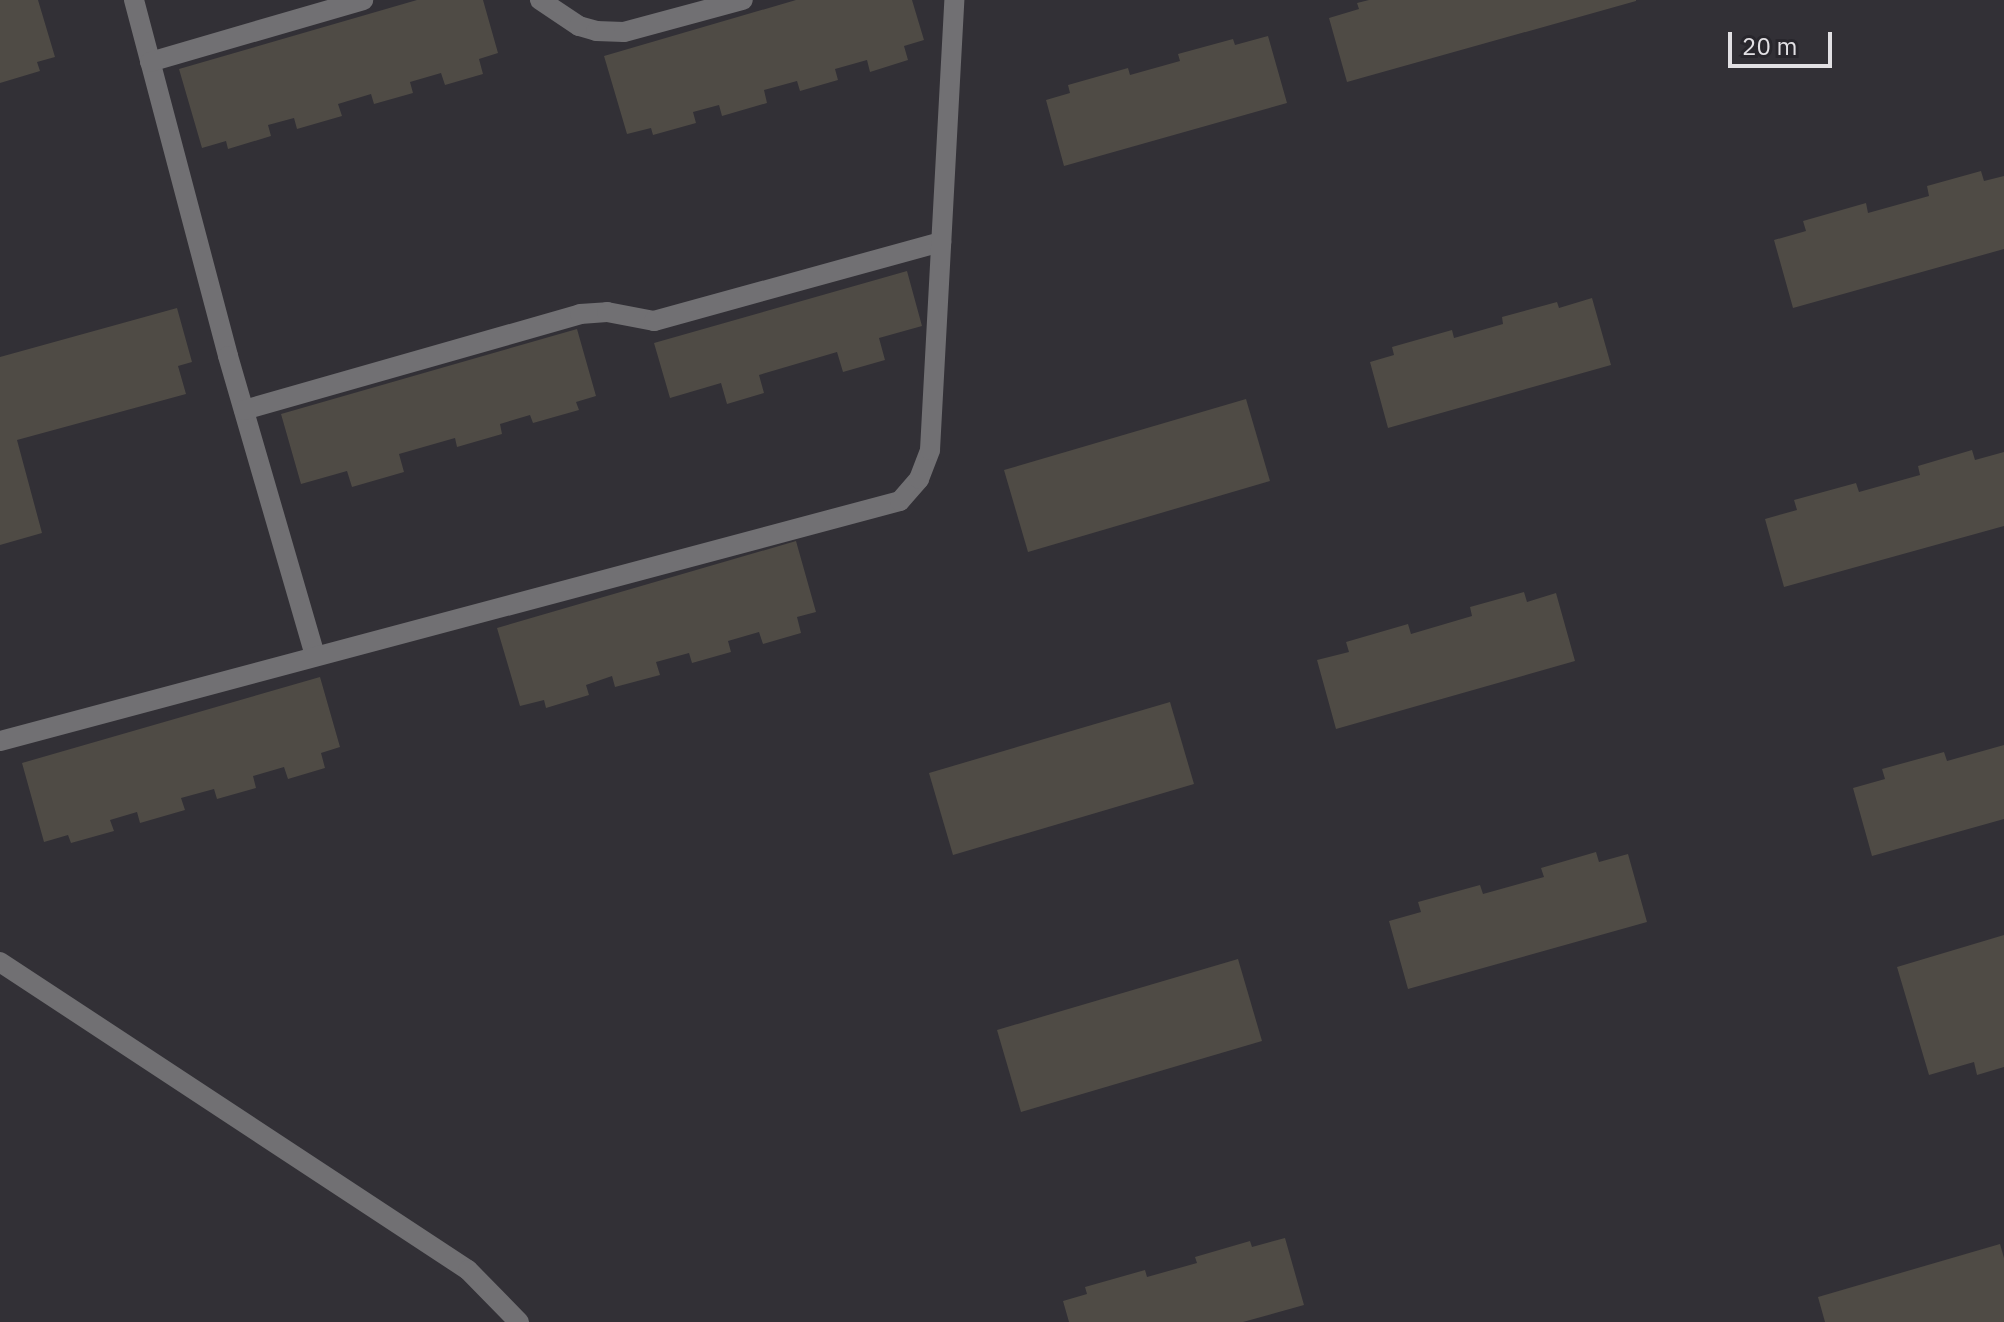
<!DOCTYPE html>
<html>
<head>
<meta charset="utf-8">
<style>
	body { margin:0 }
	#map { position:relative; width:2004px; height:1322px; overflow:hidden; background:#323036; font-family:"IBM Plex Sans",sans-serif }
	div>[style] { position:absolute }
	.building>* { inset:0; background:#4f4b45 }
	.minor>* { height:20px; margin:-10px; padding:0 10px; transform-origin:10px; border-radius:10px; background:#717073 }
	span { translate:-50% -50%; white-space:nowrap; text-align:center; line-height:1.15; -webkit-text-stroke:6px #28262c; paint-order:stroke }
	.scale { position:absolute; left:1728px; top:32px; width:104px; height:36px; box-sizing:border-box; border:4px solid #e2e0e4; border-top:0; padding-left:10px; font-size:24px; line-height:28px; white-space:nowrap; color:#e2e0e4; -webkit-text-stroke:6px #28262c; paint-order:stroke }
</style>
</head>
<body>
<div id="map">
	<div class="building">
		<div style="clip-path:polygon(0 0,38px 0,55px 57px,37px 62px,40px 71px,0 83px)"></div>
		<div style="clip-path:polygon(417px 0,483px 0,498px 53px,479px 59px,483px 74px,445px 85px,441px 73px,410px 82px,413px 93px,374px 104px,371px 94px,338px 104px,342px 116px,297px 129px,294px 118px,268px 125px,271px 136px,228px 149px,226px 141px,202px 148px,179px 69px)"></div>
		<div style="clip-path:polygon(796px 0,912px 0,924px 40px,904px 46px,908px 60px,870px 72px,867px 60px,835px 69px,838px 80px,800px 91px,797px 81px,764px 90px,767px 103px,722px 116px,719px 105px,693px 112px,696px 123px,653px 135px,651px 128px,627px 134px,604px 56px)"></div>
		<div style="clip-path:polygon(1369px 0,1636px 0,1636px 1px,1347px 82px,1329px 18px,1359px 9px,1357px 3px)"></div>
		<div style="clip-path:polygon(1268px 36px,1287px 103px,1064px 166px,1046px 100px,1070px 93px,1068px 85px,1128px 68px,1130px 75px,1180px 61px,1178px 54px,1233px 39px,1235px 45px)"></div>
		<div style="clip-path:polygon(1981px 171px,1984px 181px,2004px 176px,2004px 249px,1793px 308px,1774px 240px,1806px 231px,1803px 221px,1866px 203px,1868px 213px,1929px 196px,1927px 186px)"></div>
		<div style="clip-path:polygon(907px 271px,922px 326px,879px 338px,885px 360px,843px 372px,837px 352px,759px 375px,764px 393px,727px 404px,721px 383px,670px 398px,654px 343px)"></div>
		<div style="clip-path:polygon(1592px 298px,1611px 365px,1388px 428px,1370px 362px,1394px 355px,1392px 347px,1452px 330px,1454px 338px,1503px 324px,1502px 317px,1557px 302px,1559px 308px)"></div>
		<div style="clip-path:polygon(177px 308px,192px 362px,178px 366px,186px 394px,17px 440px,42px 533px,0 545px,0 357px)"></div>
		<div style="clip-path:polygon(577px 329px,596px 396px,576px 402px,579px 410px,533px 423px,530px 415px,500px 424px,502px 434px,457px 447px,455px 438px,399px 454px,404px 472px,352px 487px,347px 471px,301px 484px,281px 414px)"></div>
		<div style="clip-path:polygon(1246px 399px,1270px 481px,1028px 552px,1004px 470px)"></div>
		<div style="clip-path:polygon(1972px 450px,1975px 460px,2004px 452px,2004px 526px,1784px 587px,1765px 519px,1797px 510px,1794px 500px,1856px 483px,1859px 492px,1920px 475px,1918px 466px)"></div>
		<div style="clip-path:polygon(796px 541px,816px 612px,797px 617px,801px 633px,763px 644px,759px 632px,728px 641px,731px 652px,692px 663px,689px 653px,656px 662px,660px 675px,615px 687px,612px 676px,586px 685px,589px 695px,546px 708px,544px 700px,520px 706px,497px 628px)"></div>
		<div style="clip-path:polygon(1524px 592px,1527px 602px,1556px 593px,1575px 661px,1336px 729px,1317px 660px,1349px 652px,1346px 642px,1408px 624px,1411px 634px,1472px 616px,1470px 607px)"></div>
		<div style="clip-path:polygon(320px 677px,340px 747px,321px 753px,325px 768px,288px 779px,284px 767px,253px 776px,256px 788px,217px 799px,214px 789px,181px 798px,185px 810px,140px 823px,137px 812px,110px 820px,114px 831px,71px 843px,68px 835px,44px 842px,22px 763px)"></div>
		<div style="clip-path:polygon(1170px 702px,1194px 784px,953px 855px,929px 773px)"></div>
		<div style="clip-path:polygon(2004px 745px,2004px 819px,1872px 856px,1853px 788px,1885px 779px,1882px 769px,1944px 752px,1947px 761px)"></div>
		<div style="clip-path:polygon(1596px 852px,1599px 862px,1628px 854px,1647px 922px,1408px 989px,1389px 921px,1421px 912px,1418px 902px,1480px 885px,1483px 894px,1544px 877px,1541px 868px)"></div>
		<div style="clip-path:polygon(2004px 935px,2004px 1067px,1977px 1075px,1974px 1062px,1929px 1075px,1897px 967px)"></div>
		<div style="clip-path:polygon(1238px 959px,1262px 1041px,1021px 1112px,997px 1030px)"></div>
		<div style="clip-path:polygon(1285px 1238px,1304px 1305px,1243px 1322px,1069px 1322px,1063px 1301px,1087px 1294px,1085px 1287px,1145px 1270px,1147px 1277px,1197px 1263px,1195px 1257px,1250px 1241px,1252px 1247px)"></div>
		<div style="clip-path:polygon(2000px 1244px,2004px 1258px,2004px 1322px,1825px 1322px,1818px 1297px)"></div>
	</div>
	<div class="minor">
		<div style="left:134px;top:0;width:368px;rotate:75.2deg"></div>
		<div style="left:228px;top:356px;width:312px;rotate:73.8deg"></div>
		<div style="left:540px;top:0;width:47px;rotate:33.7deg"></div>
		<div style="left:579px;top:26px;width:18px;rotate:16deg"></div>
		<div style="left:596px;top:31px;width:28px;rotate:2deg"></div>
		<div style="left:624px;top:32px;width:123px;rotate:-15.1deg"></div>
		<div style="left:150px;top:62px;width:222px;rotate:-16.2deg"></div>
		<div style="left:244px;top:410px;width:349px;rotate:-15.9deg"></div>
		<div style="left:580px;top:314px;width:27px;rotate:-4deg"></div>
		<div style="left:607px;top:312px;width:48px;rotate:10.8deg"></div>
		<div style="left:654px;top:321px;width:298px;rotate:-15.4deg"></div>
		<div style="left:0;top:741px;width:931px;rotate:-14.93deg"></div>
		<div style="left:900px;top:501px;width:29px;rotate:-49deg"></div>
		<div style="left:919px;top:479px;width:31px;rotate:-69deg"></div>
		<div style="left:930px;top:450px;width:451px;rotate:-86.9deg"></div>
		<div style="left:0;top:962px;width:560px;rotate:33.35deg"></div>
		<div style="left:468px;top:1270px;width:73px;rotate:45.6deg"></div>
	</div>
	<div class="scale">20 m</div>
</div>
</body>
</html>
